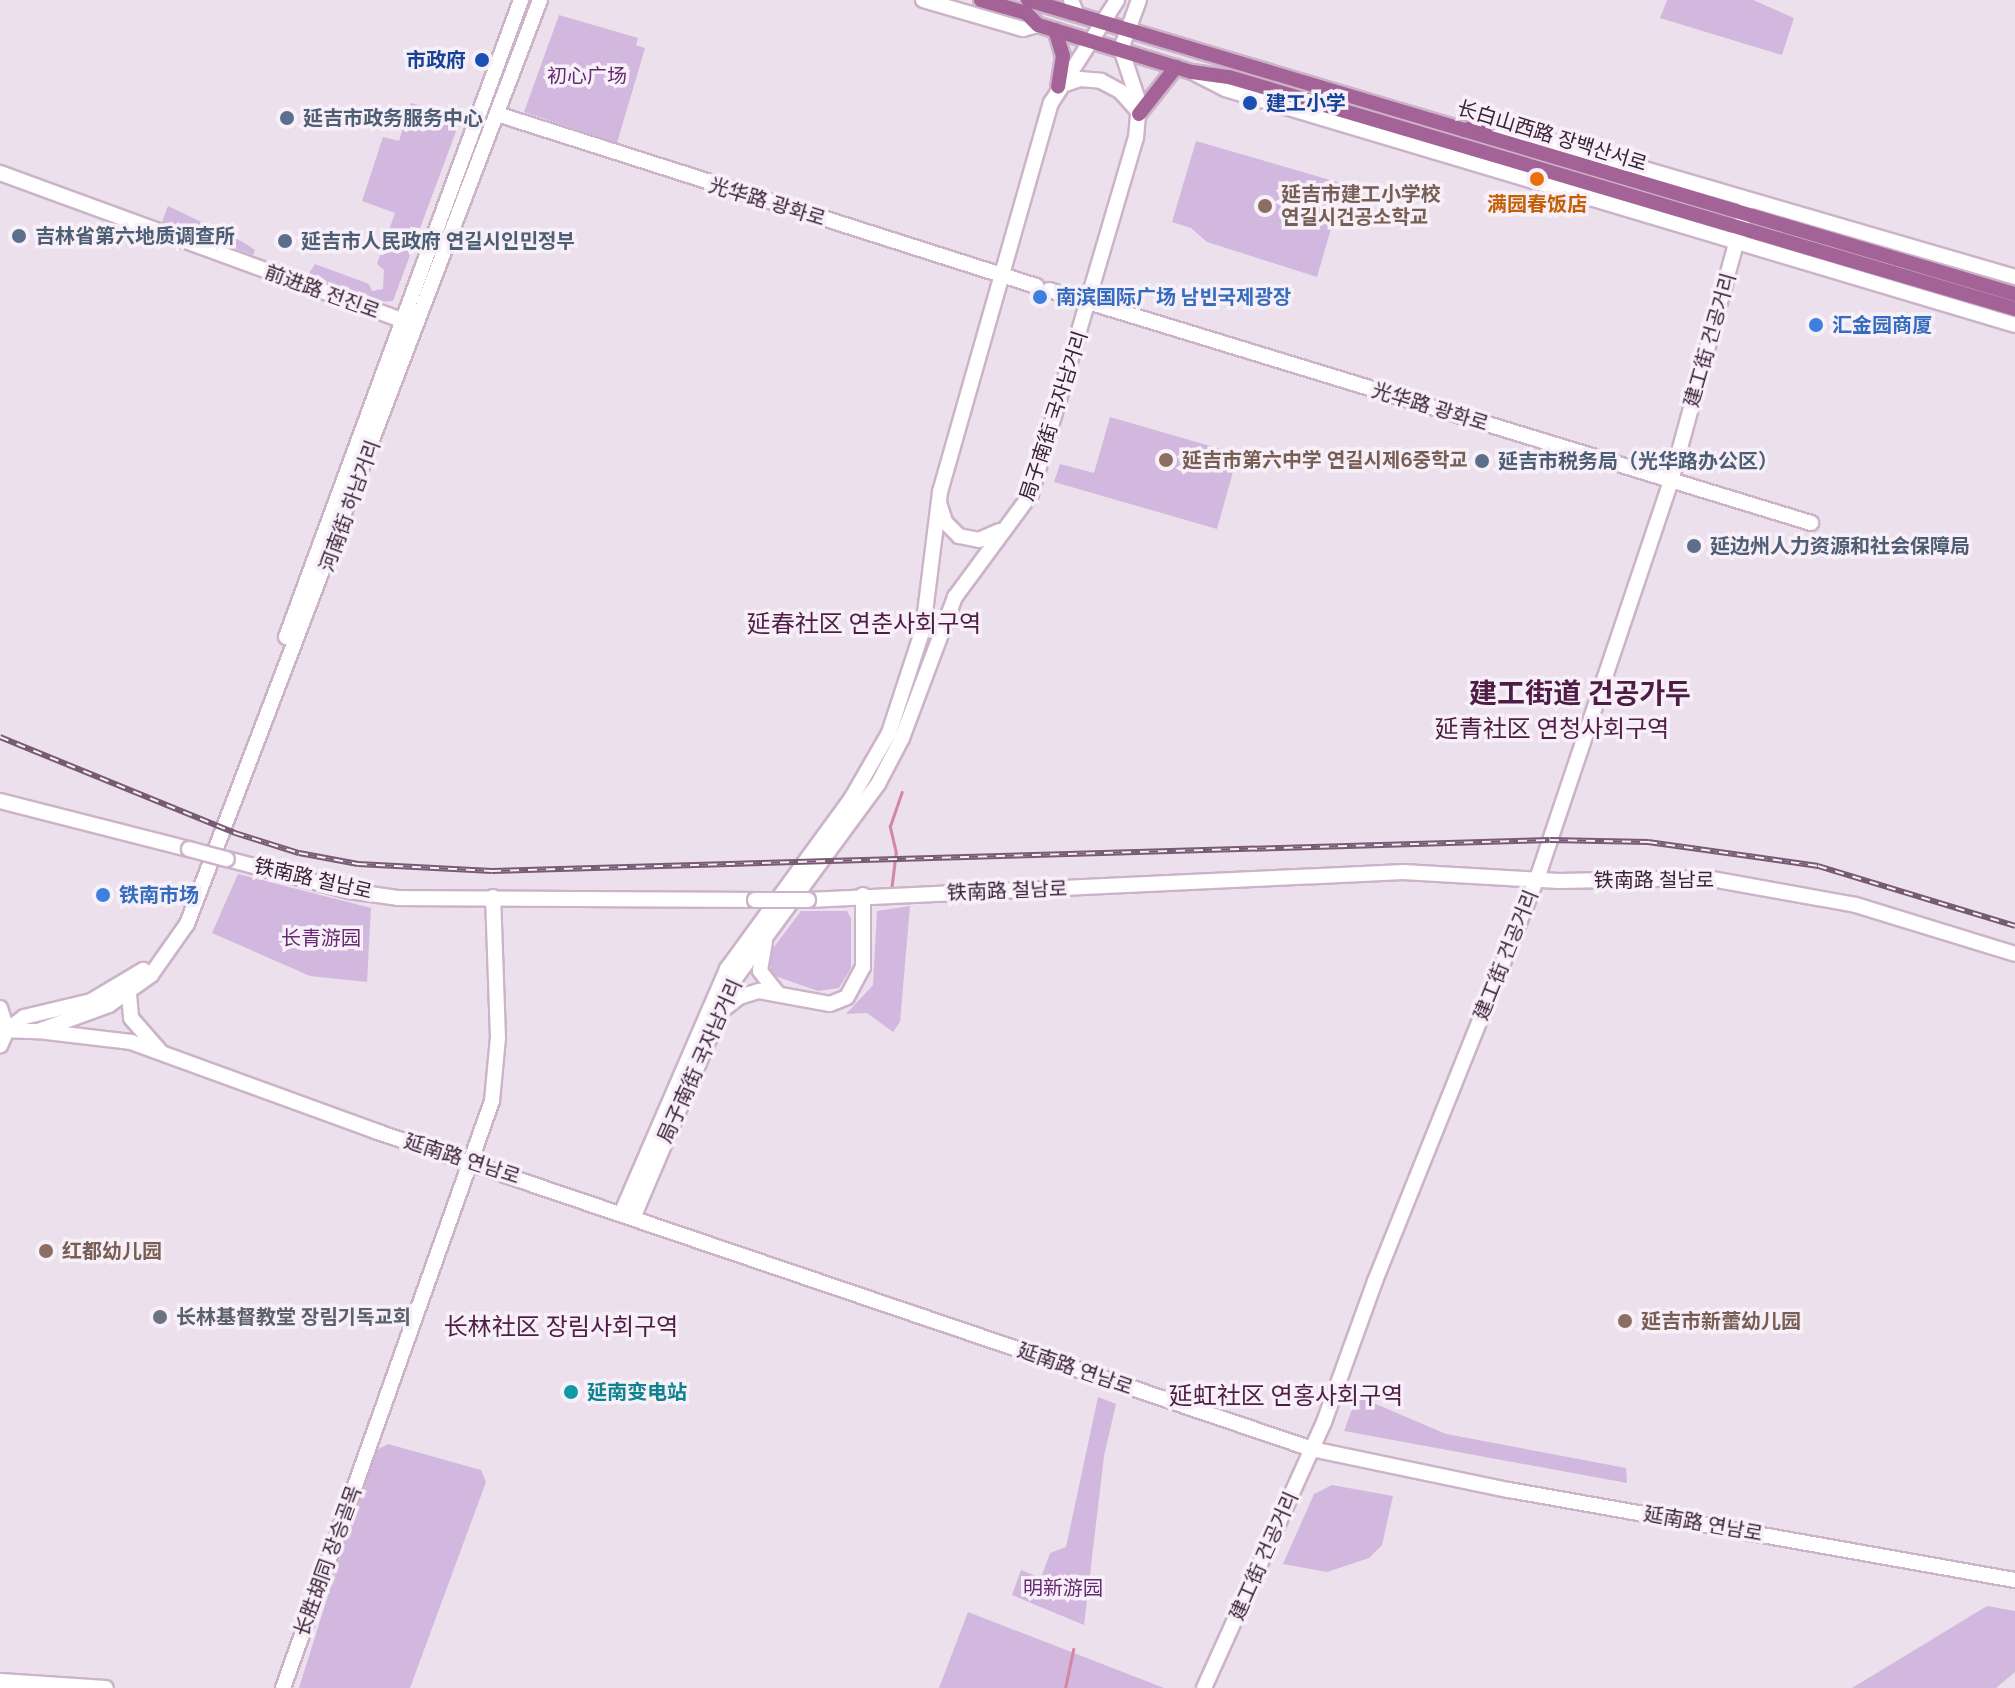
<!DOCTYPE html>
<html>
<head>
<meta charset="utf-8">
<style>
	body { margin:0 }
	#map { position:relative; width:2015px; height:1688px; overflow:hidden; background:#ebe0eb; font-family:Raleway,"Noto Sans SC","Noto Sans KR",sans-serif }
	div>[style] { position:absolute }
	.green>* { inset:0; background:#d2b8de }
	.stream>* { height:3px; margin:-1.5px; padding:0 1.5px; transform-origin:1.5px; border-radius:1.5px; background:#d386a5 }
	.roads { filter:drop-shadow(2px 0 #ccb3ca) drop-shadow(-2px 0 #ccb3ca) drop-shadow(0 2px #ccb3ca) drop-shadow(0 -2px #ccb3ca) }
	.secondary>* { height:14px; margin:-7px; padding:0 7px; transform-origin:7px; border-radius:7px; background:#fff }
	.primary>* { height:14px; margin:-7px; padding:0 7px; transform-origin:7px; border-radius:7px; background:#a36397 }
	.rail>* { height:6px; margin-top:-3px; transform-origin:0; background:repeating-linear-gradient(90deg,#f7f0f8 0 9px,#785a73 0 18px); box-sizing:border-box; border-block:2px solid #785a73 }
	.bridges { filter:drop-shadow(2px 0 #ccb3ca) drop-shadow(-2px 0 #ccb3ca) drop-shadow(0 2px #ccb3ca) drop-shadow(0 -2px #ccb3ca) }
	.secondary-bridge>* { height:14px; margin:-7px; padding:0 7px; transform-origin:7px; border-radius:7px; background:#fff }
	.dots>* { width:22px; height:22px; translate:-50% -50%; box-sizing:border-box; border:4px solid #f7f0f8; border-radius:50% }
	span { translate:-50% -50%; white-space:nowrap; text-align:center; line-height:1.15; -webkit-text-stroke:7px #f7f0f8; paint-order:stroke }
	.transit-label { font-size:20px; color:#164399; font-weight:700 }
	.right { translate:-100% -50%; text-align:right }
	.left { translate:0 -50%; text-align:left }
	.park-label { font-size:20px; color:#672974 }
	.service-label { font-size:20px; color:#4e5e75; font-weight:700 }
	.street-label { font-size:20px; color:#3c2038 }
	.education-label { font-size:20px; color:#785e54; font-weight:700 }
	.food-label { font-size:20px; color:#c56008; font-weight:700 }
	.shop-label { font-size:20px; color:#366cbe; font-weight:700 }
	.worship-label { font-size:20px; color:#5b616d; font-weight:700 }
	.culture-label { font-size:20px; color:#0d838f; font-weight:700 }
	.quarter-label { font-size:24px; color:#4f1c45 }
	.district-label { font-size:28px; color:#4f1c45; font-weight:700 }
</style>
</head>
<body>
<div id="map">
	<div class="green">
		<div style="clip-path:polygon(1667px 0,1753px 0,1794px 18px,1782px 55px,1660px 18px)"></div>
		<div style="clip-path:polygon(559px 15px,638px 38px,636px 45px,645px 48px,617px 143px,524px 112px)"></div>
		<div style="clip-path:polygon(411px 103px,450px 115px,458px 126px,393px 301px,380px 302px,308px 275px,315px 264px,369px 284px,372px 291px,383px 289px,384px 270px,377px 264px,395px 213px,362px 201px,383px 137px,399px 141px)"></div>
		<div style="clip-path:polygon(1196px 141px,1344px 184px,1317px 277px,1207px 242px,1191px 228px,1172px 222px)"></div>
		<div style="clip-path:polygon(168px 206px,243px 242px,255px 250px,253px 255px,162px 222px)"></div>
		<div style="clip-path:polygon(1110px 417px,1238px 454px,1217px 529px,1054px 482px,1060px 464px,1094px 473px)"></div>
		<div style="clip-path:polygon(238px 874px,371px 908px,367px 982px,310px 976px,212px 933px)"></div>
		<div style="clip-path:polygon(910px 906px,900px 1022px,893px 1032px,867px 1013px,846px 1014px,873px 985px,877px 911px)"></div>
		<div style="clip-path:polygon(801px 911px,847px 911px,851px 918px,851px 968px,839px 988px,818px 991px,772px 975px,768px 955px)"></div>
		<div style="clip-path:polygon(1357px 1396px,1446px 1434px,1626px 1468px,1627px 1483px,1344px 1431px)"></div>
		<div style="clip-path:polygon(1098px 1397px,1116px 1404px,1104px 1456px,1084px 1625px,1012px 1595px,1021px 1570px,1041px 1578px,1050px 1553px,1066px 1547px)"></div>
		<div style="clip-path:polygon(388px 1444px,481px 1470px,486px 1482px,410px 1688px,299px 1688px,373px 1452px)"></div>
		<div style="clip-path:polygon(1332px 1485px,1393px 1496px,1382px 1545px,1369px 1558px,1327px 1572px,1283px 1564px,1314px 1494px)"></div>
		<div style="clip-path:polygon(1987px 1606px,2015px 1611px,2015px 1672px,1996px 1688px,1852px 1688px)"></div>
		<div style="clip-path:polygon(968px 1612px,1164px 1688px,939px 1688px)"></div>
	</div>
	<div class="stream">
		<div style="left:891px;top:891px;width:38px;rotate:-83deg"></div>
		<div style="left:896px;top:853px;width:28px;rotate:-103deg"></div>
		<div style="left:890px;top:826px;width:36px;rotate:-71deg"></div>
		<div style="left:1065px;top:1688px;width:40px;rotate:-78deg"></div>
	</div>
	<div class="roads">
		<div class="secondary">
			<div style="left:923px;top:0;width:104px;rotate:16.2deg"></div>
			<div style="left:1023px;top:29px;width:16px;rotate:-15deg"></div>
			<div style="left:1071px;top:0;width:16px;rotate:68deg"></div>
			<div style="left:1196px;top:74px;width:33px;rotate:27deg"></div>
			<div style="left:1225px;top:89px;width:824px;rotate:16.63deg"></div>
			<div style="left:1059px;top:86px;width:22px;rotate:-18deg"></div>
			<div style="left:1080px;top:79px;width:21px;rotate:5deg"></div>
			<div style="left:1101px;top:81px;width:21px;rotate:28deg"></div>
			<div style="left:1120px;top:91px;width:25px;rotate:48deg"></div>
			<div style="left:500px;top:115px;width:563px;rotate:17.69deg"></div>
			<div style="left:1490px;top:124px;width:547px;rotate:16.25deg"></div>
			<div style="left:0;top:173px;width:437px;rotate:20.1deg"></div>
			<div style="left:1049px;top:290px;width:797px;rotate:17deg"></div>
			<div style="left:939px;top:503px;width:20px;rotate:72deg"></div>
			<div style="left:945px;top:522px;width:20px;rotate:45deg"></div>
			<div style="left:959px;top:536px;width:20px;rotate:11deg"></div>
			<div style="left:979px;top:540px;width:22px;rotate:-24deg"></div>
			<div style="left:286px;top:637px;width:679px;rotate:-69.75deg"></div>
			<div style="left:0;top:801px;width:195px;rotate:14.3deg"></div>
			<div style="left:227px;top:859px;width:126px;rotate:14.7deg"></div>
			<div style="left:349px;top:891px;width:49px;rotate:8.1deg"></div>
			<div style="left:398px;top:898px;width:357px;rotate:0.3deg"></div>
			<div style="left:808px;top:900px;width:596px;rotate:-2.69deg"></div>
			<div style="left:1403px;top:872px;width:156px;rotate:3.3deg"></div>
			<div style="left:1559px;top:881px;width:147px;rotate:-1.2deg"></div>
			<div style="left:1706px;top:878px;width:152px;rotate:10.2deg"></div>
			<div style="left:1856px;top:905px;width:166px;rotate:17.1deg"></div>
			<div style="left:765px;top:942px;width:29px;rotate:100deg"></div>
			<div style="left:760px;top:971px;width:28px;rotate:52deg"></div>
			<div style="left:129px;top:994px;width:24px;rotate:85deg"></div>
			<div style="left:131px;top:1018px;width:45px;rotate:48.6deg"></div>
			<div style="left:0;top:1008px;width:23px;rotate:72deg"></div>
			<div style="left:7px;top:1030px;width:17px;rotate:114deg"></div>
			<div style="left:720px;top:1012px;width:24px;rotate:-38deg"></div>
			<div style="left:739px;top:997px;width:21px;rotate:-17deg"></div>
			<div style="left:759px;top:991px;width:72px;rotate:10.4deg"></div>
			<div style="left:830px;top:1004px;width:18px;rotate:-22deg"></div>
			<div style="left:847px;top:997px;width:34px;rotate:-62deg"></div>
			<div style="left:863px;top:967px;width:72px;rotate:-90deg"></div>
			<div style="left:0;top:1030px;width:38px;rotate:2deg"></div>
			<div style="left:38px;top:1031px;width:76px;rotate:-20.1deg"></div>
			<div style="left:109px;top:1005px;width:52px;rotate:-35.5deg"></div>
			<div style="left:151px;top:975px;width:62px;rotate:-54.8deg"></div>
			<div style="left:187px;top:924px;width:989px;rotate:-69.09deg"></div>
			<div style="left:7px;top:1030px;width:21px;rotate:-37deg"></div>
			<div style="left:24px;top:1017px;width:69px;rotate:-13.4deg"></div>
			<div style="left:91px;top:1001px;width:61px;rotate:-30.8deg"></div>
			<div style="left:38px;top:1031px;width:94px;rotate:6.7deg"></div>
			<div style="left:131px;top:1042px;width:260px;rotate:20deg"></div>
			<div style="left:375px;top:1131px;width:989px;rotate:18.75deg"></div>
			<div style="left:1312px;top:1449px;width:201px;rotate:11.8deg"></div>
			<div style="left:1509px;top:1490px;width:514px;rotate:10.09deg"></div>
			<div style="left:621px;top:1214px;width:267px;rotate:-66.6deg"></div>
			<div style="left:727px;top:969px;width:210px;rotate:-53.9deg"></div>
			<div style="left:851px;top:799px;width:76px;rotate:-60.1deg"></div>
			<div style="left:889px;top:733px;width:109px;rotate:-71.9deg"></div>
			<div style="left:923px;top:629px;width:138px;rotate:-82.9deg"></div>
			<div style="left:940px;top:492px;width:405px;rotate:-74.1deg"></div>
			<div style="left:1051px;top:103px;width:122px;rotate:-57.3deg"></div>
			<div style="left:633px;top:1218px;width:259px;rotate:-67deg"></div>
			<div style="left:734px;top:980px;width:243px;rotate:-53.7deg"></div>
			<div style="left:878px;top:784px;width:52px;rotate:-62.4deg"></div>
			<div style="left:902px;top:738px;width:151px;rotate:-69.4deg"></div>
			<div style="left:955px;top:597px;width:128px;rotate:-53.6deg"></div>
			<div style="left:1031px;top:494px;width:371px;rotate:-73.6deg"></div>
			<div style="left:1136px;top:138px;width:35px;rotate:-85deg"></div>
			<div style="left:1139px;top:103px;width:57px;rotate:-108.4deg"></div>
			<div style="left:1121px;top:49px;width:52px;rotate:-69.8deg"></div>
			<div style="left:0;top:1681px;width:106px;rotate:3.8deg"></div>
			<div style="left:283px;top:1688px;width:623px;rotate:-70.4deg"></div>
			<div style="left:492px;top:1101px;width:63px;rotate:-84.6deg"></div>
			<div style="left:498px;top:1038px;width:141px;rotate:-92deg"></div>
			<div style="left:1204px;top:1688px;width:292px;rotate:-65.7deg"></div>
			<div style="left:1324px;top:1422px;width:150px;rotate:-70.1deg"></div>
			<div style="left:1375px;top:1281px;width:437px;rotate:-68.1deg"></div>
			<div style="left:1538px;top:876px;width:417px;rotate:-71.4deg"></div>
			<div style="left:1671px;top:481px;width:291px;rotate:-74.7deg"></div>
		</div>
		<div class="primary">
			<div style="left:981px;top:0;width:47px;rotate:16.1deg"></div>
			<div style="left:1026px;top:13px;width:17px;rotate:45deg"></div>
			<div style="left:1038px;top:25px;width:161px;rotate:17deg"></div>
			<div style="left:1192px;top:72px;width:37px;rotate:8deg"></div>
			<div style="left:1229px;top:77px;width:820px;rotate:16.44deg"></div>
			<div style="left:1028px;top:0;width:1030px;rotate:16.59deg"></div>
			<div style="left:1055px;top:30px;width:27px;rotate:73deg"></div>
			<div style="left:1063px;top:56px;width:31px;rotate:99deg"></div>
			<div style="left:1139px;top:114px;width:60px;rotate:-51.8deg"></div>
			<div style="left:1464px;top:130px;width:27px;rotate:-13deg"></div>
		</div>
	</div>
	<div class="rail">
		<div style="left:0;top:737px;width:254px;rotate:22.2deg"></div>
		<div style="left:235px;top:833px;width:67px;rotate:17.4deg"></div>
		<div style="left:299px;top:853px;width:60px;rotate:10.6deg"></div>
		<div style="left:358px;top:864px;width:134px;rotate:3deg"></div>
		<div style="left:492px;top:871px;width:1058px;rotate:-1.68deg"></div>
		<div style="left:1550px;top:840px;width:98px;rotate:1.2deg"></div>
		<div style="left:1648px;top:842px;width:172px;rotate:8deg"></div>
		<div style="left:1818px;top:866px;width:206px;rotate:16.9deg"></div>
	</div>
	<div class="bridges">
		<div class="secondary-bridge">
			<div style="left:189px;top:849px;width:39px;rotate:15deg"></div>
			<div style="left:755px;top:900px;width:53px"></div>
		</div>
	</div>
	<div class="dots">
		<div style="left:482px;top:60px;background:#1a4fb4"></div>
		<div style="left:1250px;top:103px;background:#1a4fb4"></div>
		<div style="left:287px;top:118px;background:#5c6f8a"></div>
		<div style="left:1537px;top:179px;background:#e8710a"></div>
		<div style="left:1265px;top:206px;background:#8d6e63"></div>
		<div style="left:19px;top:236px;background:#5c6f8a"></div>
		<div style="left:285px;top:241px;background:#5c6f8a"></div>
		<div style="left:1040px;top:297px;background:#3f7fe0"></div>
		<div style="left:1816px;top:325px;background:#3f7fe0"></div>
		<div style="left:1166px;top:460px;background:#8d6e63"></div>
		<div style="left:1482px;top:461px;background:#5c6f8a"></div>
		<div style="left:1694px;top:546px;background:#5c6f8a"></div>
		<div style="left:103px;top:895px;background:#3f7fe0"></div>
		<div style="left:46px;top:1251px;background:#8d6e63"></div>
		<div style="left:160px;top:1317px;background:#6b7280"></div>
		<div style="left:1625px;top:1321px;background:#8d6e63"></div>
		<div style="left:571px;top:1392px;background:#0f9aa8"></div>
	</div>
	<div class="transit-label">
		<span class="right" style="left:466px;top:60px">市政府</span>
		<span class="left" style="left:1266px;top:103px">建工小学</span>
	</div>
	<div class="park-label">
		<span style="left:587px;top:76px">初心广场</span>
		<span style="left:321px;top:938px">长青游园</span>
		<span style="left:1063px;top:1588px">明新游园</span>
	</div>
	<div class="service-label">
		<span class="left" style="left:303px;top:118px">延吉市政务服务中心</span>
		<span class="left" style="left:35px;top:236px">吉林省第六地质调查所</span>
		<span class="left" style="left:301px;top:241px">延吉市人民政府 연길시인민정부</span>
		<span class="left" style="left:1498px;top:461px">延吉市税务局（光华路办公区）</span>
		<span class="left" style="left:1710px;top:546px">延边州人力资源和社会保障局</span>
	</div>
	<div class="street-label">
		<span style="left:1552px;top:136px;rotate:17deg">长白山西路 장백산서로</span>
		<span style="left:767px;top:202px;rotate:17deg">光华路 광화로</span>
		<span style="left:322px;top:292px;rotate:20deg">前进路 전진로</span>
		<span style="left:1710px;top:340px;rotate:-74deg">建工街 건공거리</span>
		<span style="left:1430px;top:407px;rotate:17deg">光华路 광화로</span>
		<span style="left:1054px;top:416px;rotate:-72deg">局子南街 국자남거리</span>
		<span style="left:350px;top:506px;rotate:-70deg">河南街 하남거리</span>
		<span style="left:313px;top:879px;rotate:13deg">铁南路 철남로</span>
		<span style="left:1654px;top:880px">铁南路 철남로</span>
		<span style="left:1007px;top:891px;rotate:-2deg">铁南路 철남로</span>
		<span style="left:1506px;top:955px;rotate:-68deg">建工街 건공거리</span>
		<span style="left:700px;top:1061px;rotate:-66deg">局子南街 국자남거리</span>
		<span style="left:462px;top:1159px;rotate:18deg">延南路 연남로</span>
		<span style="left:1075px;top:1369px;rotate:19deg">延南路 연남로</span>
		<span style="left:1703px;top:1524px;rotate:10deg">延南路 연남로</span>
		<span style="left:1264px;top:1556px;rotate:-66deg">建工街 건공거리</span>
		<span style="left:328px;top:1561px;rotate:-70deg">长胜胡同 장승골목</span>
	</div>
	<div class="education-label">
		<span class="left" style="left:1281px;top:206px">延吉市建工小学校<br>연길시건공소학교</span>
		<span class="left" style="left:1182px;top:460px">延吉市第六中学 연길시제6중학교</span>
		<span class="left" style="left:62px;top:1251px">红都幼儿园</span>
		<span class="left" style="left:1641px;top:1321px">延吉市新蕾幼儿园</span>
	</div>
	<div class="food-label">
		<span style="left:1537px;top:204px">满园春饭店</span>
	</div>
	<div class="shop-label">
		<span class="left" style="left:1056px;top:297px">南滨国际广场 남빈국제광장</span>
		<span class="left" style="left:1832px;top:325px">汇金园商厦</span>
		<span class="left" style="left:119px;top:895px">铁南市场</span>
	</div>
	<div class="worship-label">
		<span class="left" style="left:176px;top:1317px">长林基督教堂 장림기독교회</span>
	</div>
	<div class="culture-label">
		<span class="left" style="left:587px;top:1392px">延南变电站</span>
	</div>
	<div class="quarter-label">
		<span style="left:864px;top:624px">延春社区 연춘사회구역</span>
		<span style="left:1552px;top:729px">延青社区 연청사회구역</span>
		<span style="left:561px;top:1327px">长林社区 장림사회구역</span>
		<span style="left:1286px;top:1396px">延虹社区 연홍사회구역</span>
	</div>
	<div class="district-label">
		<span style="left:1580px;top:694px">建工街道 건공가두</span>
	</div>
</div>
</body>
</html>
